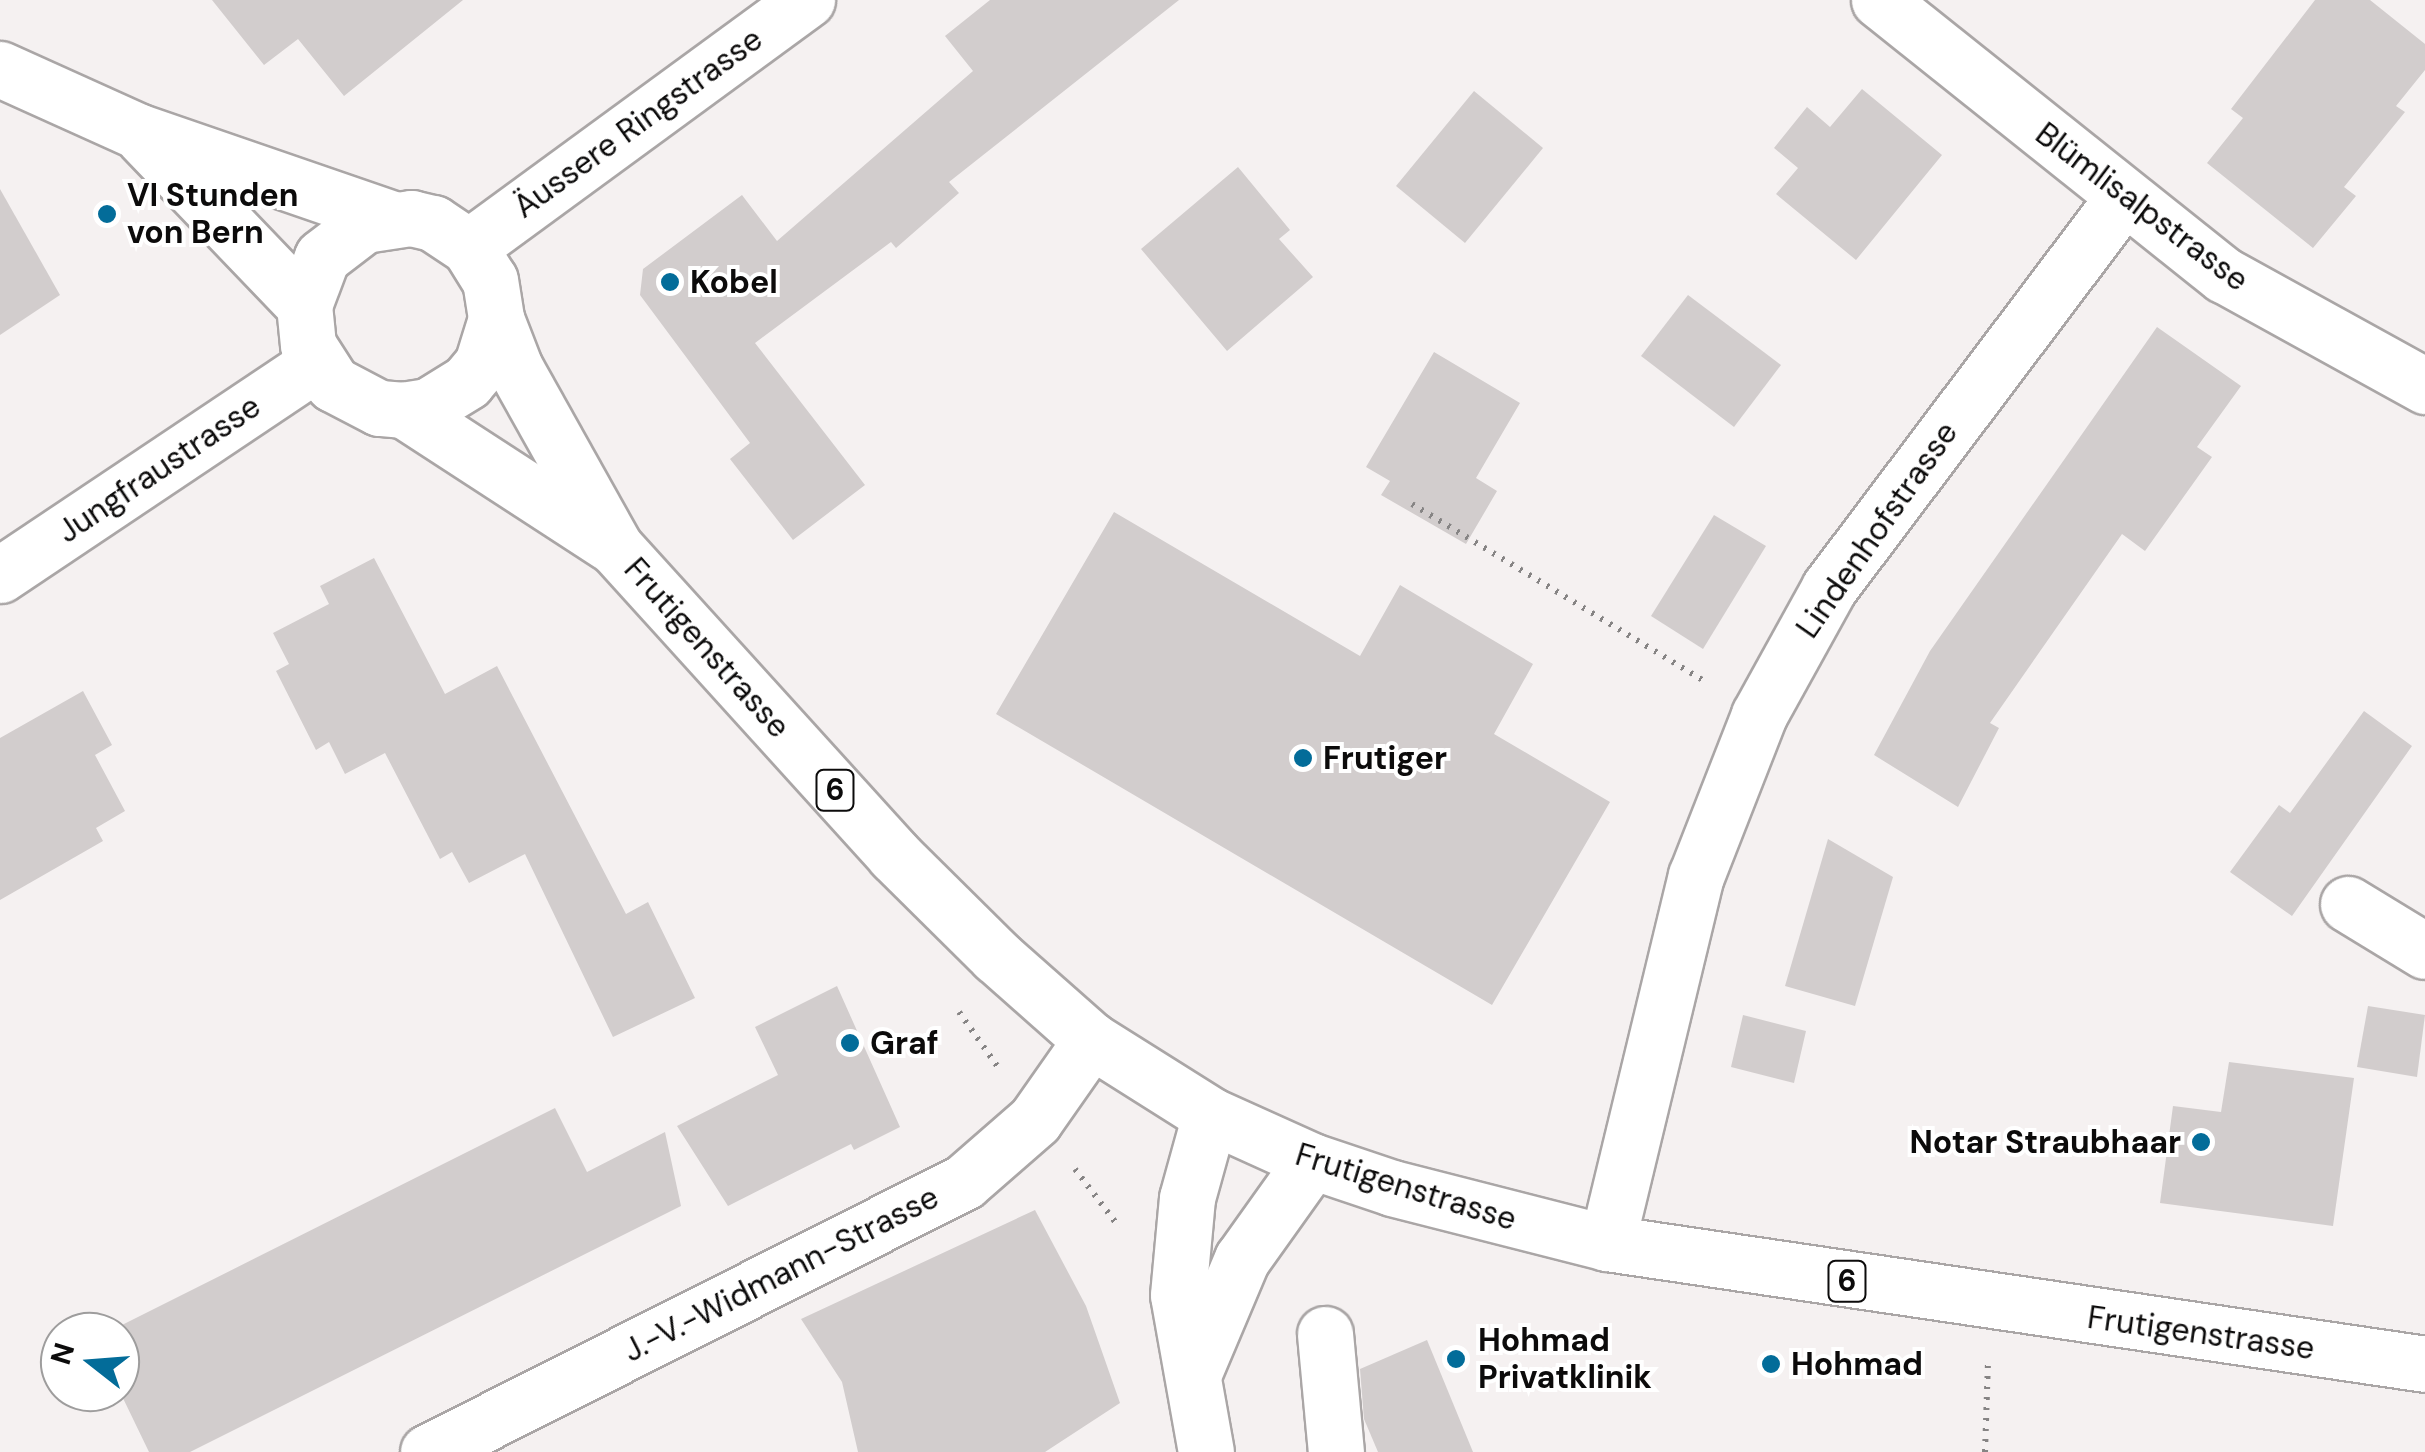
<!DOCTYPE html>
<html>
<head>
<meta charset="utf-8">
<style>
	body { margin:0 }
	#map { position:relative; width:2425px; height:1452px; overflow:hidden; background:#f5f1f1; font-family:"DM Sans",sans-serif }
	div>[style] { position:absolute }
	.building>* { inset:0; background:#d2cdcd }
	.path>* { height:6px; margin-top:-3px; transform-origin:0; background:repeating-linear-gradient(90deg,#868484 0 2.5px,transparent 0 10.5px) }
	.roads { filter:drop-shadow(2px 0 #aaa6a6) drop-shadow(-2px 0 #aaa6a6) drop-shadow(0 2px #aaa6a6) drop-shadow(0 -2px #aaa6a6) }
	.minor>* { height:55px; margin:-27.5px; padding:0 27.5px; transform-origin:27.5px; border-radius:27.5px; background:#fff }
	.major>* { height:55px; margin:-27.5px; padding:0 27.5px; transform-origin:27.5px; border-radius:27.5px; background:#fff }
	.dots>* { width:28px; height:28px; translate:-50% -50%; box-sizing:border-box; border:5px solid #fff; border-radius:50% }
	span { translate:-50% -50%; white-space:nowrap; text-align:center; line-height:1.15; -webkit-text-stroke:8px #fff; paint-order:stroke }
	.shield-label span { padding:2px 8px; background:#fff; border:2px solid; border-radius:8px; -webkit-text-stroke-width:0 }
	.shield-label { font-size:30px; color:#0c0b0b; font-weight:700 }
	.street-label { font-size:32px; color:#0c0b0b }
	.poi-label { font-size:32px; color:#0c0b0b; font-weight:700 }
	.left { translate:0 -50%; text-align:left }
	.right { translate:-100% -50%; text-align:right }
	.north { position:absolute; left:40px; top:1312px; width:100px; height:100px; box-sizing:border-box; background:#fff; border:2px solid #9e9d9d; border-radius:50%; rotate:287deg; font-size:28px; font-weight:700; line-height:40px; text-align:center; color:#0c0b0b }
	.north::after { content:''; display:block; margin:auto; width:35px; height:45px; background:#036c99; clip-path:polygon(50% 0,100% 100%,50% 72%,0 100%) }
</style>
</head>
<body>
<div id="map">
	<div class="building">
		<div style="clip-path:polygon(212px 0,463px 0,344px 96px,298px 39px,264px 65px)"></div>
		<div style="clip-path:polygon(990px 0,1179px 0,949px 182px,959px 193px,896px 248px,891px 242px,755px 343px,865px 485px,793px 540px,730px 459px,750px 443px,640px 295px,643px 269px,742px 195px,777px 241px,973px 71px,945px 36px)"></div>
		<div style="clip-path:polygon(2315px 0,2370px 0,2425px 44px,2425px 70px,2396px 106px,2405px 112px,2344px 187px,2356px 196px,2313px 248px,2207px 163px,2243px 118px,2231px 109px)"></div>
		<div style="clip-path:polygon(1862px 89px,1942px 155px,1856px 260px,1776px 194px,1798px 168px,1774px 148px,1807px 107px,1830px 127px)"></div>
		<div style="clip-path:polygon(1474px 91px,1543px 148px,1465px 243px,1396px 186px)"></div>
		<div style="clip-path:polygon(1238px 167px,1290px 230px,1279px 239px,1313px 277px,1227px 351px,1141px 249px)"></div>
		<div style="clip-path:polygon(0 189px,60px 295px,0 335px)"></div>
		<div style="clip-path:polygon(1688px 295px,1781px 365px,1734px 427px,1641px 356px)"></div>
		<div style="clip-path:polygon(2157px 327px,2241px 386px,2197px 447px,2212px 457px,2145px 551px,2122px 534px,1990px 723px,1999px 728px,1958px 807px,1874px 755px,1930px 651px)"></div>
		<div style="clip-path:polygon(1434px 352px,1520px 403px,1476px 478px,1497px 491px,1466px 544px,1381px 495px,1390px 481px,1366px 467px)"></div>
		<div style="clip-path:polygon(1114px 512px,1360px 656px,1400px 585px,1533px 664px,1494px 734px,1610px 802px,1492px 1005px,996px 714px)"></div>
		<div style="clip-path:polygon(1714px 515px,1766px 546px,1703px 649px,1651px 616px)"></div>
		<div style="clip-path:polygon(374px 558px,445px 694px,497px 666px,626px 914px,648px 902px,695px 998px,613px 1037px,525px 854px,469px 883px,452px 852px,440px 859px,385px 753px,345px 774px,329px 742px,316px 750px,276px 671px,289px 664px,273px 633px,329px 604px,320px 586px)"></div>
		<div style="clip-path:polygon(83px 691px,112px 745px,95px 755px,125px 811px,96px 828px,103px 841px,0 900px,0 738px)"></div>
		<div style="clip-path:polygon(2364px 711px,2412px 746px,2292px 916px,2230px 872px,2279px 805px,2290px 813px)"></div>
		<div style="clip-path:polygon(1828px 839px,1893px 877px,1855px 1006px,1785px 986px)"></div>
		<div style="clip-path:polygon(837px 986px,900px 1127px,854px 1150px,851px 1144px,728px 1206px,677px 1126px,778px 1075px,755px 1027px)"></div>
		<div style="clip-path:polygon(2368px 1006px,2425px 1015px,2417px 1077px,2357px 1067px)"></div>
		<div style="clip-path:polygon(1743px 1015px,1806px 1031px,1794px 1083px,1731px 1067px)"></div>
		<div style="clip-path:polygon(2229px 1062px,2354px 1078px,2333px 1226px,2160px 1203px,2173px 1106px,2221px 1112px)"></div>
		<div style="clip-path:polygon(555px 1108px,587px 1172px,665px 1132px,681px 1206px,190px 1452px,149px 1452px,120px 1392px,120px 1332px,108px 1332px)"></div>
		<div style="clip-path:polygon(1035px 1210px,1086px 1306px,1120px 1403px,1045px 1452px,858px 1452px,842px 1382px,801px 1319px)"></div>
		<div style="clip-path:polygon(1427px 1340px,1473px 1452px,1378px 1452px,1364px 1419px,1360px 1369px)"></div>
	</div>
	<div class="path">
		<div style="left:1412px;top:504px;width:344px;rotate:31.2deg"></div>
		<div style="left:959px;top:1012px;width:67px;rotate:54.7deg"></div>
		<div style="left:1075px;top:1169px;width:73px;rotate:52.8deg"></div>
		<div style="left:1985px;top:1452px;width:92px;rotate:-88.1deg"></div>
	</div>
	<div class="roads">
		<div class="minor">
			<div style="left:1879px;top:0;width:441px;rotate:38.6deg"></div>
			<div style="left:2224px;top:275px;width:230px;rotate:28.9deg"></div>
			<div style="left:469px;top:247px;width:419px;rotate:-36.2deg"></div>
			<div style="left:0;top:575px;width:381px;rotate:-33.8deg"></div>
			<div style="left:2348px;top:904px;width:90px;rotate:31.4deg"></div>
			<div style="left:1607px;top:1243px;width:378px;rotate:-76.4deg"></div>
			<div style="left:1696px;top:876px;width:173px;rotate:-68.6deg"></div>
			<div style="left:1759px;top:715px;width:145px;rotate:-61.1deg"></div>
			<div style="left:1829px;top:588px;width:486px;rotate:-53deg"></div>
			<div style="left:1325px;top:1334px;width:119px;rotate:84.7deg"></div>
			<div style="left:428px;top:1452px;width:600px;rotate:-26.74deg"></div>
			<div style="left:964px;top:1182px;width:94px;rotate:-41.1deg"></div>
			<div style="left:1035px;top:1120px;width:98px;rotate:-55deg"></div>
		</div>
		<div class="major">
			<div style="left:0;top:69px;width:150px;rotate:24.3deg"></div>
			<div style="left:137px;top:131px;width:268px;rotate:19deg"></div>
			<div style="left:143px;top:137px;width:233px;rotate:46.2deg"></div>
			<div style="left:496px;top:319px;width:47px;rotate:107.3deg"></div>
			<div style="left:482px;top:364px;width:23px;rotate:130deg"></div>
			<div style="left:467px;top:382px;width:46px;rotate:148.4deg"></div>
			<div style="left:428px;top:406px;width:24px;rotate:171deg"></div>
			<div style="left:404px;top:410px;width:25px;rotate:-175deg"></div>
			<div style="left:379px;top:408px;width:52px;rotate:-152.4deg"></div>
			<div style="left:333px;top:384px;width:46px;rotate:-122.7deg"></div>
			<div style="left:308px;top:345px;width:40px;rotate:-95.7deg"></div>
			<div style="left:304px;top:305px;width:51px;rotate:-69.4deg"></div>
			<div style="left:322px;top:257px;width:53px;rotate:-37.3deg"></div>
			<div style="left:364px;top:225px;width:48px;rotate:-8.5deg"></div>
			<div style="left:411px;top:218px;width:23px;rotate:13deg"></div>
			<div style="left:433px;top:223px;width:43px;rotate:33.7deg"></div>
			<div style="left:469px;top:247px;width:39px;rotate:58deg"></div>
			<div style="left:490px;top:280px;width:39px;rotate:81deg"></div>
			<div style="left:496px;top:319px;width:53px;rotate:68.8deg"></div>
			<div style="left:515px;top:368px;width:205px;rotate:60.8deg"></div>
			<div style="left:615px;top:547px;width:416px;rotate:47.8deg"></div>
			<div style="left:894px;top:855px;width:144px;rotate:44.7deg"></div>
			<div style="left:996px;top:956px;width:127px;rotate:41.5deg"></div>
			<div style="left:1091px;top:1040px;width:141px;rotate:32.2deg"></div>
			<div style="left:1210px;top:1115px;width:112px;rotate:24.3deg"></div>
			<div style="left:1312px;top:1161px;width:84px;rotate:18.6deg"></div>
			<div style="left:1392px;top:1188px;width:222px;rotate:14.3deg"></div>
			<div style="left:1607px;top:1243px;width:827px;rotate:8.41deg"></div>
			<div style="left:404px;top:410px;width:244px;rotate:33deg"></div>
			<div style="left:1195px;top:1370px;width:121px;rotate:-67.1deg"></div>
			<div style="left:1242px;top:1259px;width:120px;rotate:-54.5deg"></div>
			<div style="left:1206px;top:1452px;width:159px;rotate:-100.1deg"></div>
			<div style="left:1178px;top:1295px;width:97px;rotate:-84.7deg"></div>
			<div style="left:1187px;top:1198px;width:86px;rotate:-74.5deg"></div>
		</div>
	</div>
	<div class="dots">
		<div style="left:107px;top:214px;background:#036c99"></div>
		<div style="left:670px;top:282px;background:#036c99"></div>
		<div style="left:1303px;top:758px;background:#036c99"></div>
		<div style="left:850px;top:1043px;background:#036c99"></div>
		<div style="left:2201px;top:1142px;background:#036c99"></div>
		<div style="left:1456px;top:1359px;background:#036c99"></div>
		<div style="left:1771px;top:1364px;background:#036c99"></div>
	</div>
	<div class="shield-label">
		<span style="left:835px;top:790px">6</span>
		<span style="left:1847px;top:1281px">6</span>
	</div>
	<div class="street-label">
		<span style="left:638px;top:123px;rotate:-36deg">Äussere Ringstrasse</span>
		<span style="left:2142px;top:207px;rotate:37deg">Blümlisalpstrasse</span>
		<span style="left:159px;top:469px;rotate:-34deg">Jungfraustrasse</span>
		<span style="left:1877px;top:530px;rotate:-55deg">Lindenhofstrasse</span>
		<span style="left:707px;top:648px;rotate:48deg">Frutigenstrasse</span>
		<span style="left:1406px;top:1187px;rotate:17deg">Frutigenstrasse</span>
		<span style="left:781px;top:1274px;rotate:-27deg">J.-V.-Widmann-Strasse</span>
		<span style="left:2201px;top:1333px;rotate:8deg">Frutigenstrasse</span>
	</div>
	<div class="poi-label">
		<span class="left" style="left:127px;top:214px">VI Stunden<br>von Bern</span>
		<span class="left" style="left:690px;top:282px">Kobel</span>
		<span class="left" style="left:1323px;top:758px">Frutiger</span>
		<span class="left" style="left:870px;top:1043px">Graf</span>
		<span class="right" style="left:2181px;top:1142px">Notar Straubhaar</span>
		<span class="left" style="left:1478px;top:1359px">Hohmad<br>Privatklinik</span>
		<span class="left" style="left:1791px;top:1364px">Hohmad</span>
	</div>
	<div class="north">N</div>
</div>
</body>
</html>
